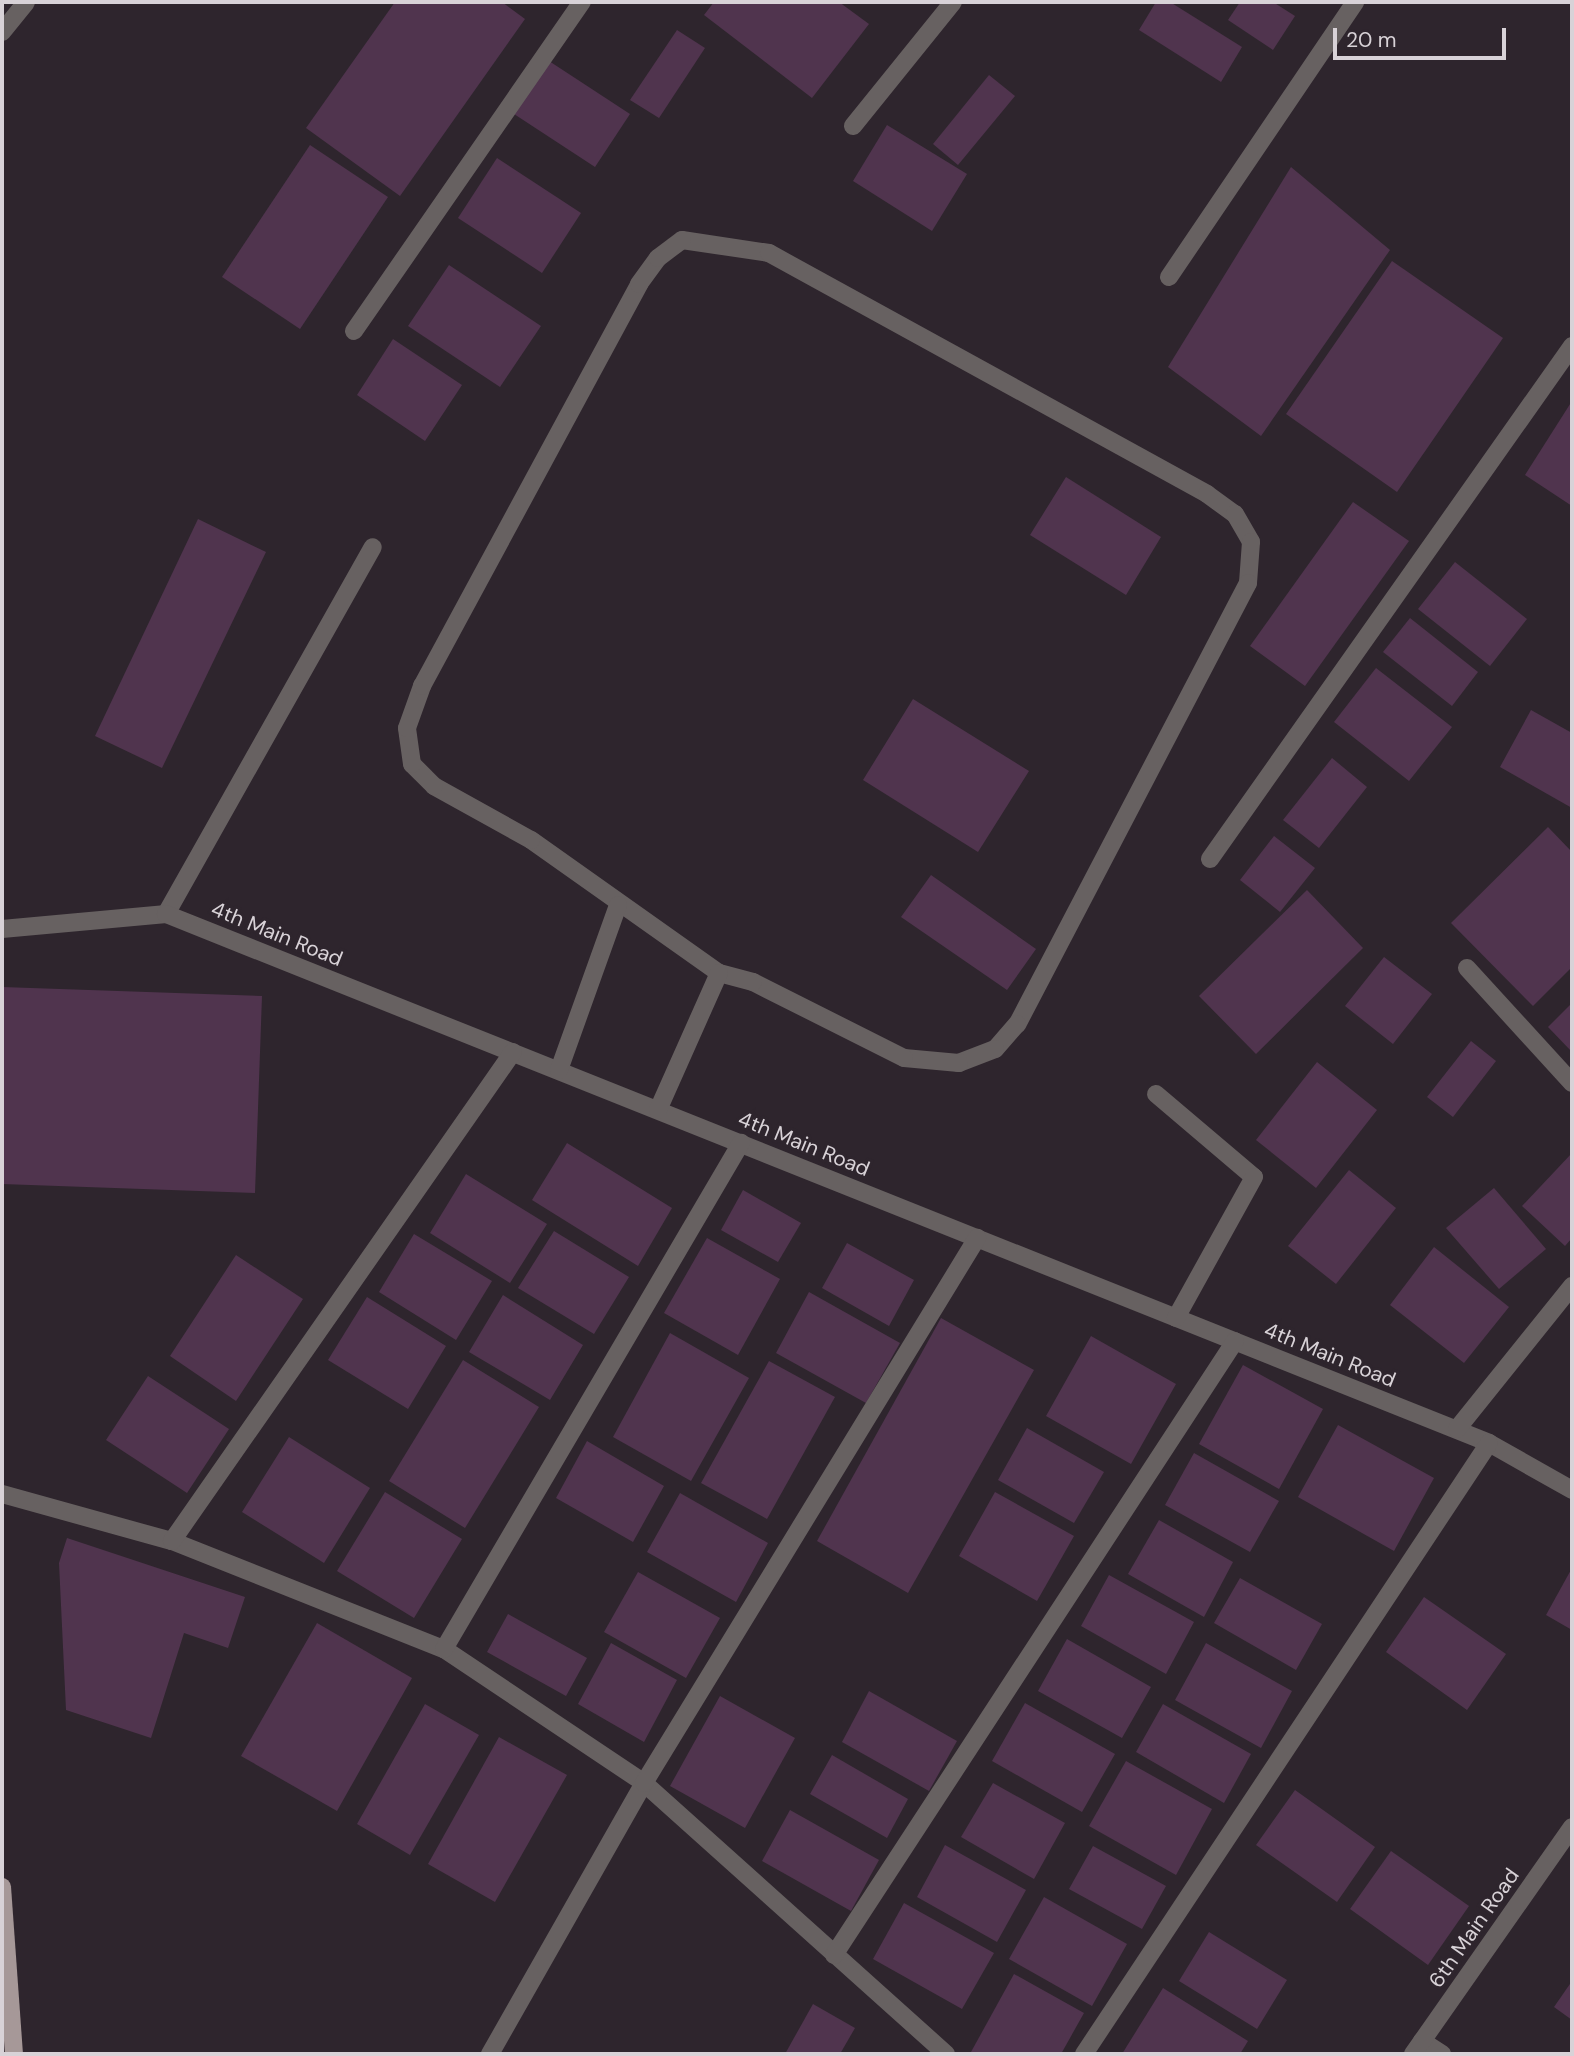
<!DOCTYPE html>
<html>
<head>
<meta charset="utf-8">
<style>
	body { margin:0 }
	#map { position:relative; width:1574px; height:2056px; overflow:hidden; background:#2e252d; font-family:"DM Sans",sans-serif }
	div>[style] { position:absolute }
	.building>* { inset:0; background:#50344e }
	.minor>* { height:18px; margin:-9px; padding:0 9px; transform-origin:9px; border-radius:9px; background:#676161 }
	.major>* { height:18px; margin:-9px; padding:0 9px; transform-origin:9px; border-radius:9px; background:#a69898 }
	span { translate:-50% -50%; white-space:nowrap; text-align:center; line-height:1.15; -webkit-text-stroke:6px #2e252d; paint-order:stroke }
	.street-label { font-size:21px; color:#d8d2d7 }
	.frame { position:absolute; inset:0; border:4px solid #d8d2d7; pointer-events:none }
	.scale { position:absolute; left:1333px; top:28px; width:173px; height:32px; box-sizing:border-box; border:4px solid #d8d2d7; border-top:0; padding-left:9px; font-size:21px; line-height:24px; white-space:nowrap; color:#d8d2d7; -webkit-text-stroke:5px #2e252d; paint-order:stroke }
</style>
</head>
<body>
<div id="map">
	<div class="building">
		<div style="clip-path:polygon(395px 2px,502px 2px,525px 19px,400px 196px,306px 128px)"></div>
		<div style="clip-path:polygon(714px 2px,839px 2px,869px 24px,812px 98px,704px 15px)"></div>
		<div style="clip-path:polygon(1156px 2px,1170px 2px,1242px 47px,1221px 82px,1139px 30px)"></div>
		<div style="clip-path:polygon(1240px 2px,1273px 2px,1295px 16px,1273px 50px,1228px 20px)"></div>
		<div style="clip-path:polygon(677px 30px,705px 48px,659px 118px,630px 100px)"></div>
		<div style="clip-path:polygon(549px 61px,630px 114px,595px 167px,514px 114px)"></div>
		<div style="clip-path:polygon(989px 75px,1015px 96px,958px 165px,933px 144px)"></div>
		<div style="clip-path:polygon(887px 125px,967px 174px,932px 231px,853px 181px)"></div>
		<div style="clip-path:polygon(310px 145px,388px 197px,300px 329px,222px 277px)"></div>
		<div style="clip-path:polygon(497px 158px,581px 213px,542px 273px,458px 218px)"></div>
		<div style="clip-path:polygon(1291px 167px,1390px 250px,1261px 436px,1168px 367px)"></div>
		<div style="clip-path:polygon(1392px 261px,1503px 338px,1397px 492px,1286px 414px)"></div>
		<div style="clip-path:polygon(449px 265px,541px 326px,500px 387px,408px 326px)"></div>
		<div style="clip-path:polygon(393px 339px,462px 385px,425px 441px,357px 395px)"></div>
		<div style="clip-path:polygon(1572px 401px,1572px 506px,1525px 475px)"></div>
		<div style="clip-path:polygon(1066px 477px,1161px 537px,1126px 595px,1030px 535px)"></div>
		<div style="clip-path:polygon(1353px 502px,1409px 541px,1305px 686px,1250px 646px)"></div>
		<div style="clip-path:polygon(198px 519px,266px 552px,162px 768px,95px 736px)"></div>
		<div style="clip-path:polygon(1455px 562px,1527px 619px,1490px 666px,1418px 609px)"></div>
		<div style="clip-path:polygon(1410px 618px,1478px 672px,1452px 706px,1383px 652px)"></div>
		<div style="clip-path:polygon(1376px 668px,1452px 727px,1409px 781px,1334px 722px)"></div>
		<div style="clip-path:polygon(913px 699px,1029px 771px,978px 852px,863px 780px)"></div>
		<div style="clip-path:polygon(1531px 710px,1572px 733px,1572px 808px,1500px 767px)"></div>
		<div style="clip-path:polygon(1332px 758px,1367px 787px,1319px 848px,1283px 820px)"></div>
		<div style="clip-path:polygon(1548px 827px,1572px 852px,1572px 967px,1533px 1006px,1451px 923px)"></div>
		<div style="clip-path:polygon(1274px 836px,1315px 868px,1280px 912px,1240px 880px)"></div>
		<div style="clip-path:polygon(931px 875px,1036px 949px,1007px 990px,901px 917px)"></div>
		<div style="clip-path:polygon(1307px 890px,1363px 948px,1256px 1054px,1199px 996px)"></div>
		<div style="clip-path:polygon(1384px 957px,1432px 994px,1393px 1044px,1345px 1006px)"></div>
		<div style="clip-path:polygon(2px 987px,262px 996px,255px 1193px,2px 1184px)"></div>
		<div style="clip-path:polygon(1572px 1003px,1572px 1052px,1548px 1027px)"></div>
		<div style="clip-path:polygon(1471px 1041px,1496px 1061px,1453px 1117px,1427px 1097px)"></div>
		<div style="clip-path:polygon(1317px 1062px,1377px 1110px,1316px 1188px,1256px 1140px)"></div>
		<div style="clip-path:polygon(567px 1143px,672px 1208px,638px 1266px,532px 1200px)"></div>
		<div style="clip-path:polygon(1572px 1153px,1572px 1238px,1565px 1246px,1522px 1206px)"></div>
		<div style="clip-path:polygon(1349px 1170px,1396px 1208px,1336px 1284px,1288px 1246px)"></div>
		<div style="clip-path:polygon(466px 1174px,547px 1224px,510px 1283px,430px 1233px)"></div>
		<div style="clip-path:polygon(1494px 1188px,1546px 1249px,1499px 1289px,1446px 1228px)"></div>
		<div style="clip-path:polygon(743px 1190px,801px 1223px,778px 1262px,721px 1230px)"></div>
		<div style="clip-path:polygon(554px 1231px,629px 1277px,594px 1334px,518px 1288px)"></div>
		<div style="clip-path:polygon(414px 1234px,492px 1281px,456px 1340px,379px 1292px)"></div>
		<div style="clip-path:polygon(707px 1238px,780px 1279px,738px 1355px,664px 1313px)"></div>
		<div style="clip-path:polygon(847px 1243px,914px 1280px,889px 1326px,822px 1288px)"></div>
		<div style="clip-path:polygon(1434px 1247px,1509px 1307px,1464px 1363px,1390px 1305px)"></div>
		<div style="clip-path:polygon(236px 1255px,303px 1299px,236px 1401px,170px 1356px)"></div>
		<div style="clip-path:polygon(809px 1292px,900px 1343px,866px 1403px,776px 1353px)"></div>
		<div style="clip-path:polygon(503px 1295px,583px 1345px,550px 1400px,469px 1352px)"></div>
		<div style="clip-path:polygon(367px 1297px,446px 1346px,408px 1409px,328px 1360px)"></div>
		<div style="clip-path:polygon(941px 1318px,1034px 1370px,908px 1593px,817px 1541px)"></div>
		<div style="clip-path:polygon(670px 1333px,749px 1378px,691px 1481px,613px 1437px)"></div>
		<div style="clip-path:polygon(1091px 1336px,1176px 1384px,1131px 1464px,1046px 1416px)"></div>
		<div style="clip-path:polygon(463px 1360px,539px 1407px,465px 1528px,389px 1481px)"></div>
		<div style="clip-path:polygon(769px 1361px,835px 1397px,767px 1519px,701px 1483px)"></div>
		<div style="clip-path:polygon(1243px 1365px,1323px 1409px,1279px 1489px,1199px 1444px)"></div>
		<div style="clip-path:polygon(148px 1376px,229px 1429px,187px 1493px,106px 1440px)"></div>
		<div style="clip-path:polygon(1338px 1425px,1434px 1478px,1394px 1551px,1298px 1497px)"></div>
		<div style="clip-path:polygon(1027px 1428px,1104px 1472px,1074px 1523px,998px 1480px)"></div>
		<div style="clip-path:polygon(289px 1437px,370px 1488px,324px 1563px,242px 1512px)"></div>
		<div style="clip-path:polygon(587px 1441px,664px 1486px,633px 1542px,556px 1498px)"></div>
		<div style="clip-path:polygon(1194px 1453px,1279px 1501px,1250px 1552px,1165px 1505px)"></div>
		<div style="clip-path:polygon(385px 1492px,462px 1539px,414px 1618px,337px 1571px)"></div>
		<div style="clip-path:polygon(995px 1492px,1074px 1536px,1037px 1601px,959px 1556px)"></div>
		<div style="clip-path:polygon(680px 1493px,768px 1543px,736px 1602px,647px 1552px)"></div>
		<div style="clip-path:polygon(1159px 1520px,1233px 1562px,1204px 1617px,1128px 1574px)"></div>
		<div style="clip-path:polygon(67px 1538px,245px 1597px,228px 1648px,184px 1633px,151px 1738px,66px 1710px,59px 1563px)"></div>
		<div style="clip-path:polygon(1572px 1568px,1572px 1630px,1546px 1615px)"></div>
		<div style="clip-path:polygon(638px 1572px,720px 1618px,686px 1678px,604px 1632px)"></div>
		<div style="clip-path:polygon(1109px 1575px,1194px 1622px,1166px 1674px,1081px 1626px)"></div>
		<div style="clip-path:polygon(1240px 1578px,1322px 1624px,1296px 1670px,1214px 1623px)"></div>
		<div style="clip-path:polygon(1424px 1597px,1506px 1654px,1467px 1710px,1386px 1652px)"></div>
		<div style="clip-path:polygon(508px 1614px,587px 1658px,566px 1696px,487px 1652px)"></div>
		<div style="clip-path:polygon(317px 1623px,412px 1678px,337px 1811px,241px 1756px)"></div>
		<div style="clip-path:polygon(1067px 1639px,1151px 1687px,1122px 1738px,1038px 1691px)"></div>
		<div style="clip-path:polygon(611px 1643px,677px 1680px,644px 1742px,578px 1704px)"></div>
		<div style="clip-path:polygon(1206px 1643px,1292px 1691px,1261px 1748px,1175px 1700px)"></div>
		<div style="clip-path:polygon(869px 1691px,957px 1741px,929px 1791px,842px 1742px)"></div>
		<div style="clip-path:polygon(720px 1696px,795px 1738px,745px 1828px,670px 1786px)"></div>
		<div style="clip-path:polygon(1025px 1703px,1115px 1754px,1082px 1812px,992px 1761px)"></div>
		<div style="clip-path:polygon(425px 1704px,479px 1735px,410px 1855px,357px 1824px)"></div>
		<div style="clip-path:polygon(1163px 1704px,1251px 1754px,1224px 1803px,1136px 1752px)"></div>
		<div style="clip-path:polygon(499px 1737px,567px 1775px,495px 1902px,428px 1864px)"></div>
		<div style="clip-path:polygon(832px 1755px,908px 1799px,887px 1838px,810px 1794px)"></div>
		<div style="clip-path:polygon(1126px 1761px,1212px 1809px,1176px 1875px,1089px 1826px)"></div>
		<div style="clip-path:polygon(993px 1783px,1065px 1823px,1034px 1879px,961px 1837px)"></div>
		<div style="clip-path:polygon(1295px 1790px,1375px 1847px,1337px 1902px,1256px 1845px)"></div>
		<div style="clip-path:polygon(790px 1810px,879px 1860px,851px 1911px,762px 1861px)"></div>
		<div style="clip-path:polygon(945px 1845px,1026px 1890px,997px 1942px,917px 1897px)"></div>
		<div style="clip-path:polygon(1093px 1846px,1166px 1886px,1142px 1929px,1069px 1889px)"></div>
		<div style="clip-path:polygon(1391px 1851px,1469px 1906px,1428px 1965px,1350px 1909px)"></div>
		<div style="clip-path:polygon(1044px 1897px,1127px 1944px,1092px 2006px,1009px 1959px)"></div>
		<div style="clip-path:polygon(904px 1903px,994px 1953px,962px 2009px,873px 1959px)"></div>
		<div style="clip-path:polygon(1209px 1932px,1287px 1980px,1257px 2029px,1179px 1981px)"></div>
		<div style="clip-path:polygon(1014px 1974px,1084px 2013px,1061px 2054px,971px 2052px)"></div>
		<div style="clip-path:polygon(1572px 1981px,1572px 2020px,1554px 2007px)"></div>
		<div style="clip-path:polygon(1163px 1988px,1248px 2041px,1240px 2054px,1122px 2054px)"></div>
		<div style="clip-path:polygon(813px 2004px,855px 2028px,840px 2054px,785px 2054px)"></div>
	</div>
	<div class="minor">
		<div style="left:2px;top:32px;width:38px;rotate:-51deg"></div>
		<div style="left:853px;top:126px;width:159px;rotate:-51.1deg"></div>
		<div style="left:682px;top:240px;width:88px;rotate:8.5deg"></div>
		<div style="left:769px;top:253px;width:500px;rotate:28.8deg"></div>
		<div style="left:1207px;top:494px;width:34px;rotate:36deg"></div>
		<div style="left:1235px;top:514px;width:32px;rotate:60deg"></div>
		<div style="left:1251px;top:542px;width:41px;rotate:94.2deg"></div>
		<div style="left:1248px;top:583px;width:498px;rotate:117.6deg"></div>
		<div style="left:1017px;top:1024px;width:33px;rotate:131deg"></div>
		<div style="left:995px;top:1049px;width:39px;rotate:159deg"></div>
		<div style="left:959px;top:1063px;width:55px;rotate:-174.8deg"></div>
		<div style="left:904px;top:1058px;width:169px;rotate:-153.3deg"></div>
		<div style="left:753px;top:982px;width:35px;rotate:-165deg"></div>
		<div style="left:719px;top:973px;width:230px;rotate:-144.7deg"></div>
		<div style="left:531px;top:840px;width:111px;rotate:-150.9deg"></div>
		<div style="left:434px;top:786px;width:31px;rotate:-135deg"></div>
		<div style="left:412px;top:764px;width:36px;rotate:-98deg"></div>
		<div style="left:407px;top:728px;width:45px;rotate:-70.3deg"></div>
		<div style="left:422px;top:686px;width:457px;rotate:-61.6deg"></div>
		<div style="left:639px;top:284px;width:32px;rotate:-54deg"></div>
		<div style="left:658px;top:258px;width:30px;rotate:-37deg"></div>
		<div style="left:1169px;top:277px;width:332px;rotate:-55.9deg"></div>
		<div style="left:354px;top:331px;width:400px;rotate:-55.3deg"></div>
		<div style="left:1210px;top:859px;width:628px;rotate:-54.79deg"></div>
		<div style="left:166px;top:914px;width:421px;rotate:-60.6deg"></div>
		<div style="left:2px;top:929px;width:165px;rotate:-5.2deg"></div>
		<div style="left:166px;top:914px;width:1425px;rotate:21.79deg"></div>
		<div style="left:1489px;top:1443px;width:95px;rotate:29.5deg"></div>
		<div style="left:1467px;top:968px;width:156px;rotate:47.6deg"></div>
		<div style="left:559px;top:1070px;width:175px;rotate:-70.3deg"></div>
		<div style="left:1156px;top:1094px;width:128px;rotate:40.3deg"></div>
		<div style="left:1254px;top:1177px;width:161px;rotate:119deg"></div>
		<div style="left:658px;top:1110px;width:150px;rotate:-66deg"></div>
		<div style="left:1457px;top:1429px;width:184px;rotate:-51.2deg"></div>
		<div style="left:2px;top:1494px;width:176px;rotate:15.5deg"></div>
		<div style="left:172px;top:1541px;width:293px;rotate:21.7deg"></div>
		<div style="left:444px;top:1649px;width:241px;rotate:33.8deg"></div>
		<div style="left:644px;top:1783px;width:406px;rotate:41.9deg"></div>
		<div style="left:172px;top:1541px;width:596px;rotate:-55.11deg"></div>
		<div style="left:444px;top:1649px;width:587px;rotate:-59.59deg"></div>
		<div style="left:834px;top:1955px;width:733px;rotate:-56.85deg"></div>
		<div style="left:1422px;top:2041px;width:24px;rotate:33deg"></div>
		<div style="left:490px;top:2054px;width:312px;rotate:-60.4deg"></div>
		<div style="left:644px;top:1783px;width:639px;rotate:-58.57deg"></div>
		<div style="left:1084px;top:2054px;width:733px;rotate:-56.46deg"></div>
		<div style="left:1413px;top:2054px;width:277px;rotate:-55deg"></div>
	</div>
	<div class="major">
		<div style="left:2px;top:1887px;width:167px;rotate:85.9deg"></div>
	</div>
	<div class="street-label">
		<span style="left:277px;top:934px;rotate:22deg">4th Main Road</span>
		<span style="left:804px;top:1144px;rotate:22deg">4th Main Road</span>
		<span style="left:1330px;top:1355px;rotate:22deg">4th Main Road</span>
		<span style="left:1474px;top:1928px;rotate:-55deg">6th Main Road</span>
	</div>
	<div class="frame"></div>
	<div class="scale">20 m</div>
</div>
</body>
</html>
